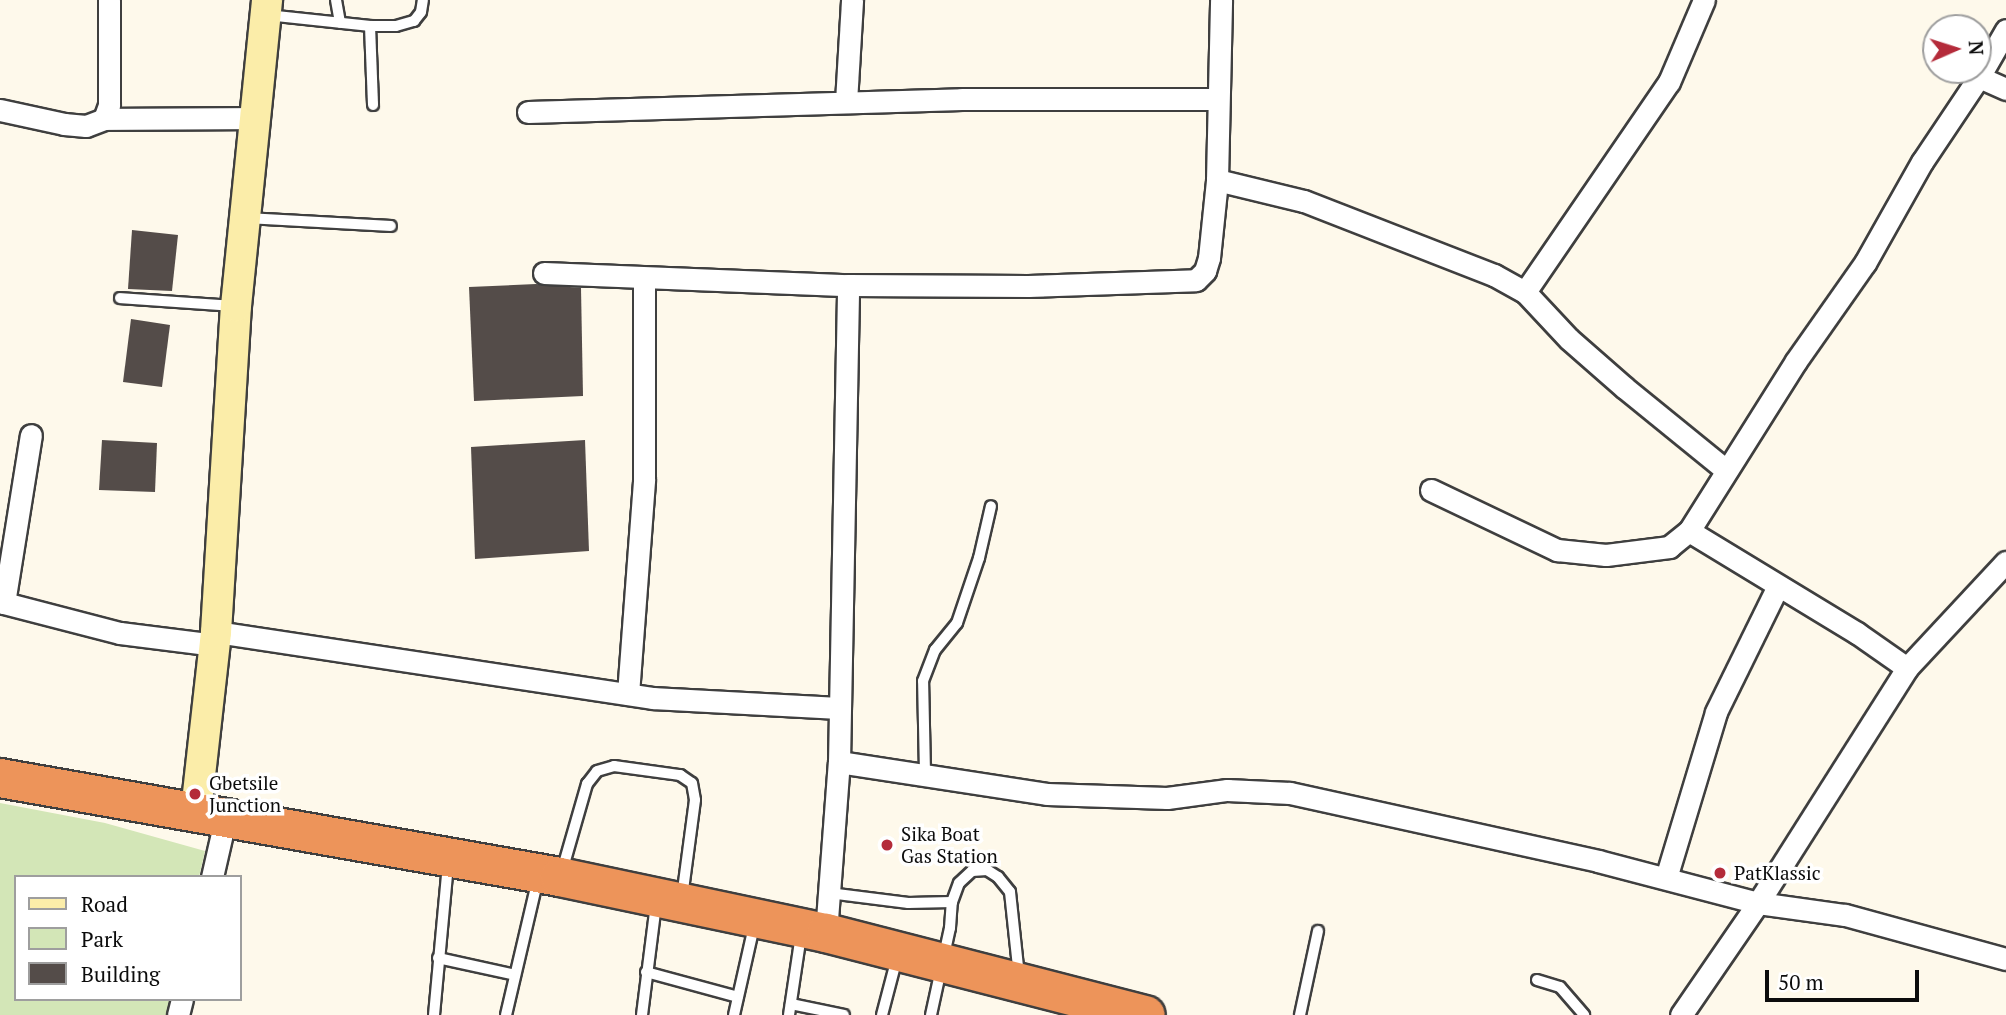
<!DOCTYPE html>
<html>
<head>
<meta charset="utf-8">
<style>
	body { margin:0 }
	#map { position:relative; width:2006px; height:1015px; overflow:hidden; background:#fef9eb; font-family:"PT Serif",serif }
	div>[style] { position:absolute }
	.green>* { inset:0; background:#d3e6b7 }
	.building>* { inset:0; background:#544c49 }
	.roads { filter:drop-shadow(2px 0 #3f3f3f) drop-shadow(-2px 0 #3f3f3f) drop-shadow(0 2px #3f3f3f) drop-shadow(0 -2px #3f3f3f) }
	.lane>* { height:10px; margin:-5px; padding:0 5px; transform-origin:5px; border-radius:5px; background:#fff }
	.street>* { height:21px; margin:-10.5px; padding:0 10.5px; transform-origin:10.5px; border-radius:10.5px; background:#fff }
	.secondary>* { height:30px; margin:-15px; padding:0 15px; transform-origin:15px; border-radius:15px; background:#fbeda9 }
	.highway>* { height:38px; margin:-19px; padding:0 19px; transform-origin:19px; border-radius:19px; background:#ed945a }
	.dots>* { width:19px; height:19px; translate:-50% -50%; box-sizing:border-box; border:4px solid #fff; border-radius:50% }
	span { translate:-50% -50%; white-space:nowrap; text-align:center; line-height:1.15; -webkit-text-stroke:7px #fff; paint-order:stroke }
	.poi-label { font-size:19px; color:#0c0c0c }
	.left { translate:0 -50%; text-align:left }
	.legend { position:absolute; left:14px; top:875px; width:228px; height:126px; box-sizing:border-box; background:#fff; border:2px solid #9e9e9e; margin:0; padding:9px 12px; list-style:none; font-size:21px; color:#0c0c0c }
	.legend li { display:flex; align-items:center; gap:14px; height:35px }
	.legend b { width:35px; border:2px solid #9e9e9e }
	.north { position:absolute; left:1922px; top:14px; width:70px; height:70px; box-sizing:border-box; background:#fff; border:2px solid #9e9e9e; border-radius:50%; rotate:87deg; font-size:19px; font-weight:700; line-height:28px; text-align:center; color:#0c0c0c }
	.north::after { content:''; display:block; margin:auto; width:24px; height:32px; background:#b42b3a; clip-path:polygon(50% 0,100% 100%,50% 72%,0 100%) }
	.scale { position:absolute; left:1765px; top:970px; width:154px; height:32px; box-sizing:border-box; border:4px solid #0c0c0c; border-top:0; padding-left:9px; font-size:21px; line-height:24px; white-space:nowrap; color:#0c0c0c; -webkit-text-stroke:5px #fff; paint-order:stroke }
</style>
</head>
<body>
<div id="map">
	<div class="green">
		<div style="clip-path:polygon(0 803px,105px 823px,205px 851px,199px 877px,16px 877px,16px 999px,171px 999px,167px 1015px,0 1015px)"></div>
	</div>
	<div class="building">
		<div style="clip-path:polygon(132px 230px,178px 235px,172px 291px,128px 289px)"></div>
		<div style="clip-path:polygon(536px 284px,581px 288px,583px 396px,474px 401px,469px 287px)"></div>
		<div style="clip-path:polygon(131px 319px,170px 325px,162px 387px,123px 382px)"></div>
		<div style="clip-path:polygon(102px 440px,157px 443px,155px 492px,99px 490px)"></div>
		<div style="clip-path:polygon(585px 440px,589px 551px,475px 559px,471px 447px)"></div>
	</div>
	<div class="roads">
		<div class="lane">
			<div style="left:336px;top:0;width:23px;rotate:80deg"></div>
			<div style="left:267px;top:15px;width:104px;rotate:6.1deg"></div>
			<div style="left:370px;top:26px;width:26px"></div>
			<div style="left:396px;top:26px;width:19px;rotate:-16deg"></div>
			<div style="left:414px;top:21px;width:11px;rotate:-52deg"></div>
			<div style="left:421px;top:12px;width:12px;rotate:-81deg"></div>
			<div style="left:370px;top:26px;width:79px;rotate:87.8deg"></div>
			<div style="left:247px;top:218px;width:144px;rotate:3.2deg"></div>
			<div style="left:120px;top:298px;width:113px;rotate:4deg"></div>
			<div style="left:925px;top:773px;width:92px;rotate:-91.2deg"></div>
			<div style="left:923px;top:681px;width:33px;rotate:-69deg"></div>
			<div style="left:935px;top:650px;width:35px;rotate:-51deg"></div>
			<div style="left:957px;top:623px;width:69px;rotate:-71.3deg"></div>
			<div style="left:979px;top:558px;width:53px;rotate:-77deg"></div>
			<div style="left:562px;top:871px;width:91px;rotate:-74deg"></div>
			<div style="left:587px;top:784px;width:16px;rotate:-52deg"></div>
			<div style="left:597px;top:771px;width:18px;rotate:-16deg"></div>
			<div style="left:614px;top:766px;width:67px;rotate:7.8deg"></div>
			<div style="left:680px;top:775px;width:14px;rotate:34deg"></div>
			<div style="left:692px;top:783px;width:17px;rotate:80deg"></div>
			<div style="left:695px;top:800px;width:98px;rotate:97.6deg"></div>
			<div style="left:829px;top:893px;width:80px;rotate:7.2deg"></div>
			<div style="left:908px;top:903px;width:44px;rotate:-1.3deg"></div>
			<div style="left:438px;top:958px;width:79px;rotate:12.4deg"></div>
			<div style="left:646px;top:972px;width:95px;rotate:15.2deg"></div>
			<div style="left:1537px;top:980px;width:24px;rotate:17deg"></div>
			<div style="left:1560px;top:987px;width:37px;rotate:49deg"></div>
			<div style="left:791px;top:1004px;width:54px;rotate:11.7deg"></div>
			<div style="left:434px;top:1015px;width:152px;rotate:-84.7deg"></div>
			<div style="left:506px;top:1015px;width:140px;rotate:-76.8deg"></div>
			<div style="left:642px;top:1015px;width:112px;rotate:-82.8deg"></div>
			<div style="left:734px;top:1015px;width:91px;rotate:-77.3deg"></div>
			<div style="left:789px;top:1015px;width:81px;rotate:-81.5deg"></div>
			<div style="left:882px;top:1015px;width:59px;rotate:-75.3deg"></div>
			<div style="left:931px;top:1015px;width:89px;rotate:-77.7deg"></div>
			<div style="left:950px;top:928px;width:26px;rotate:-86deg"></div>
			<div style="left:952px;top:902px;width:20px;rotate:-70deg"></div>
			<div style="left:959px;top:883px;width:18px;rotate:-43deg"></div>
			<div style="left:972px;top:871px;width:15px;rotate:-4deg"></div>
			<div style="left:987px;top:870px;width:13px;rotate:32deg"></div>
			<div style="left:998px;top:877px;width:19px;rotate:51deg"></div>
			<div style="left:1010px;top:892px;width:84px;rotate:83.9deg"></div>
			<div style="left:1300px;top:1015px;width:86px;rotate:-77.9deg"></div>
		</div>
		<div class="street">
			<div style="left:1979px;top:77px;width:30px;rotate:24deg"></div>
			<div style="left:846px;top:102px;width:102px;rotate:-86.6deg"></div>
			<div style="left:0;top:110px;width:66px;rotate:12.3deg"></div>
			<div style="left:64px;top:124px;width:22px;rotate:5deg"></div>
			<div style="left:86px;top:126px;width:19px;rotate:-21deg"></div>
			<div style="left:104px;top:119px;width:15px;rotate:-70deg"></div>
			<div style="left:109px;top:105px;width:105px;rotate:-90deg"></div>
			<div style="left:528px;top:112px;width:434px;rotate:-1.7deg"></div>
			<div style="left:962px;top:99px;width:256px"></div>
			<div style="left:104px;top:119px;width:150px;rotate:-0.4deg"></div>
			<div style="left:1217px;top:180px;width:89px;rotate:13.6deg"></div>
			<div style="left:1304px;top:201px;width:204px;rotate:21.3deg"></div>
			<div style="left:1494px;top:275px;width:35px;rotate:29deg"></div>
			<div style="left:1525px;top:292px;width:64px;rotate:46.9deg"></div>
			<div style="left:1569px;top:339px;width:74px;rotate:41.2deg"></div>
			<div style="left:1625px;top:388px;width:130px;rotate:39.1deg"></div>
			<div style="left:544px;top:273px;width:304px;rotate:2.3deg"></div>
			<div style="left:848px;top:285px;width:180px;rotate:0.3deg"></div>
			<div style="left:1028px;top:286px;width:168px;rotate:-2deg"></div>
			<div style="left:1196px;top:280px;width:13px;rotate:-45deg"></div>
			<div style="left:1205px;top:271px;width:14px;rotate:-73deg"></div>
			<div style="left:1209px;top:258px;width:78px;rotate:-84.1deg"></div>
			<div style="left:1217px;top:180px;width:180px;rotate:-88.7deg"></div>
			<div style="left:1525px;top:292px;width:255px;rotate:-55.6deg"></div>
			<div style="left:1669px;top:82px;width:89px;rotate:-66.9deg"></div>
			<div style="left:1431px;top:490px;width:140px;rotate:25.5deg"></div>
			<div style="left:1557px;top:550px;width:49px;rotate:5.8deg"></div>
			<div style="left:1606px;top:555px;width:64px;rotate:-7.2deg"></div>
			<div style="left:1669px;top:547px;width:26px;rotate:-39deg"></div>
			<div style="left:1689px;top:531px;width:201px;rotate:-57.8deg"></div>
			<div style="left:1796px;top:361px;width:120px;rotate:-54.9deg"></div>
			<div style="left:1865px;top:263px;width:116px;rotate:-60.6deg"></div>
			<div style="left:1922px;top:162px;width:102px;rotate:-56.2deg"></div>
			<div style="left:1979px;top:77px;width:54px;rotate:-60.1deg"></div>
			<div style="left:1689px;top:531px;width:197px;rotate:31.3deg"></div>
			<div style="left:1857px;top:633px;width:61px;rotate:35deg"></div>
			<div style="left:0;top:602px;width:4px;rotate:14deg"></div>
			<div style="left:4px;top:603px;width:170px;rotate:-80.9deg"></div>
			<div style="left:4px;top:603px;width:120px;rotate:14.5deg"></div>
			<div style="left:120px;top:633px;width:96px;rotate:7.2deg"></div>
			<div style="left:216px;top:632px;width:442px;rotate:8.6deg"></div>
			<div style="left:653px;top:698px;width:185px;rotate:3.1deg"></div>
			<div style="left:628px;top:694px;width:216px;rotate:-85.7deg"></div>
			<div style="left:644px;top:479px;width:201px;rotate:-90deg"></div>
			<div style="left:839px;top:762px;width:210px;rotate:8.7deg"></div>
			<div style="left:1047px;top:794px;width:120px;rotate:1.9deg"></div>
			<div style="left:1167px;top:798px;width:61px;rotate:-7.6deg"></div>
			<div style="left:1227px;top:790px;width:63px;rotate:2.7deg"></div>
			<div style="left:1290px;top:793px;width:315px;rotate:12.4deg"></div>
			<div style="left:1598px;top:861px;width:165px;rotate:14.7deg"></div>
			<div style="left:1758px;top:903px;width:88px;rotate:7.9deg"></div>
			<div style="left:1845px;top:915px;width:167px;rotate:15.3deg"></div>
			<div style="left:212px;top:877px;width:63px;rotate:-77.1deg"></div>
			<div style="left:1666px;top:878px;width:173px;rotate:-73.2deg"></div>
			<div style="left:1716px;top:712px;width:140px;rotate:-63.8deg"></div>
			<div style="left:826px;top:933px;width:171px;rotate:-85.7deg"></div>
			<div style="left:839px;top:762px;width:477px;rotate:-88.9deg"></div>
			<div style="left:178px;top:1015px;width:16px;rotate:-76deg"></div>
			<div style="left:1681px;top:1015px;width:136px;rotate:-55.5deg"></div>
			<div style="left:1758px;top:903px;width:278px;rotate:-57.6deg"></div>
			<div style="left:1907px;top:668px;width:145px;rotate:-47deg"></div>
		</div>
		<div class="secondary">
			<div style="left:196px;top:811px;width:180px;rotate:-83.6deg"></div>
			<div style="left:216px;top:632px;width:327px;rotate:-86.5deg"></div>
			<div style="left:236px;top:306px;width:308px;rotate:-84.2deg"></div>
		</div>
		<div class="highway">
			<div style="left:0;top:778px;width:569px;rotate:10.03deg"></div>
			<div style="left:560px;top:877px;width:272px;rotate:11.9deg"></div>
			<div style="left:826px;top:933px;width:330px;rotate:14.4deg"></div>
		</div>
	</div>
	<div class="dots">
		<div style="left:195px;top:794px;background:#b42b3a"></div>
		<div style="left:887px;top:845px;background:#b42b3a"></div>
		<div style="left:1720px;top:873px;background:#b42b3a"></div>
	</div>
	<div class="poi-label">
		<span class="left" style="left:209px;top:794px">Gbetsile<br>Junction</span>
		<span class="left" style="left:901px;top:845px">Sika Boat<br>Gas Station</span>
		<span class="left" style="left:1734px;top:873px">PatKlassic</span>
	</div>
	<ul class="legend">
	<li><b style="height:9px;background:#fbeda9"></b>Road</li>
	<li><b style="height:19px;background:#d3e6b7"></b>Park</li>
	<li><b style="height:19px;background:#544c49"></b>Building</li>
	</ul>
	<div class="north">N</div>
	<div class="scale">50 m</div>
</div>
</body>
</html>
